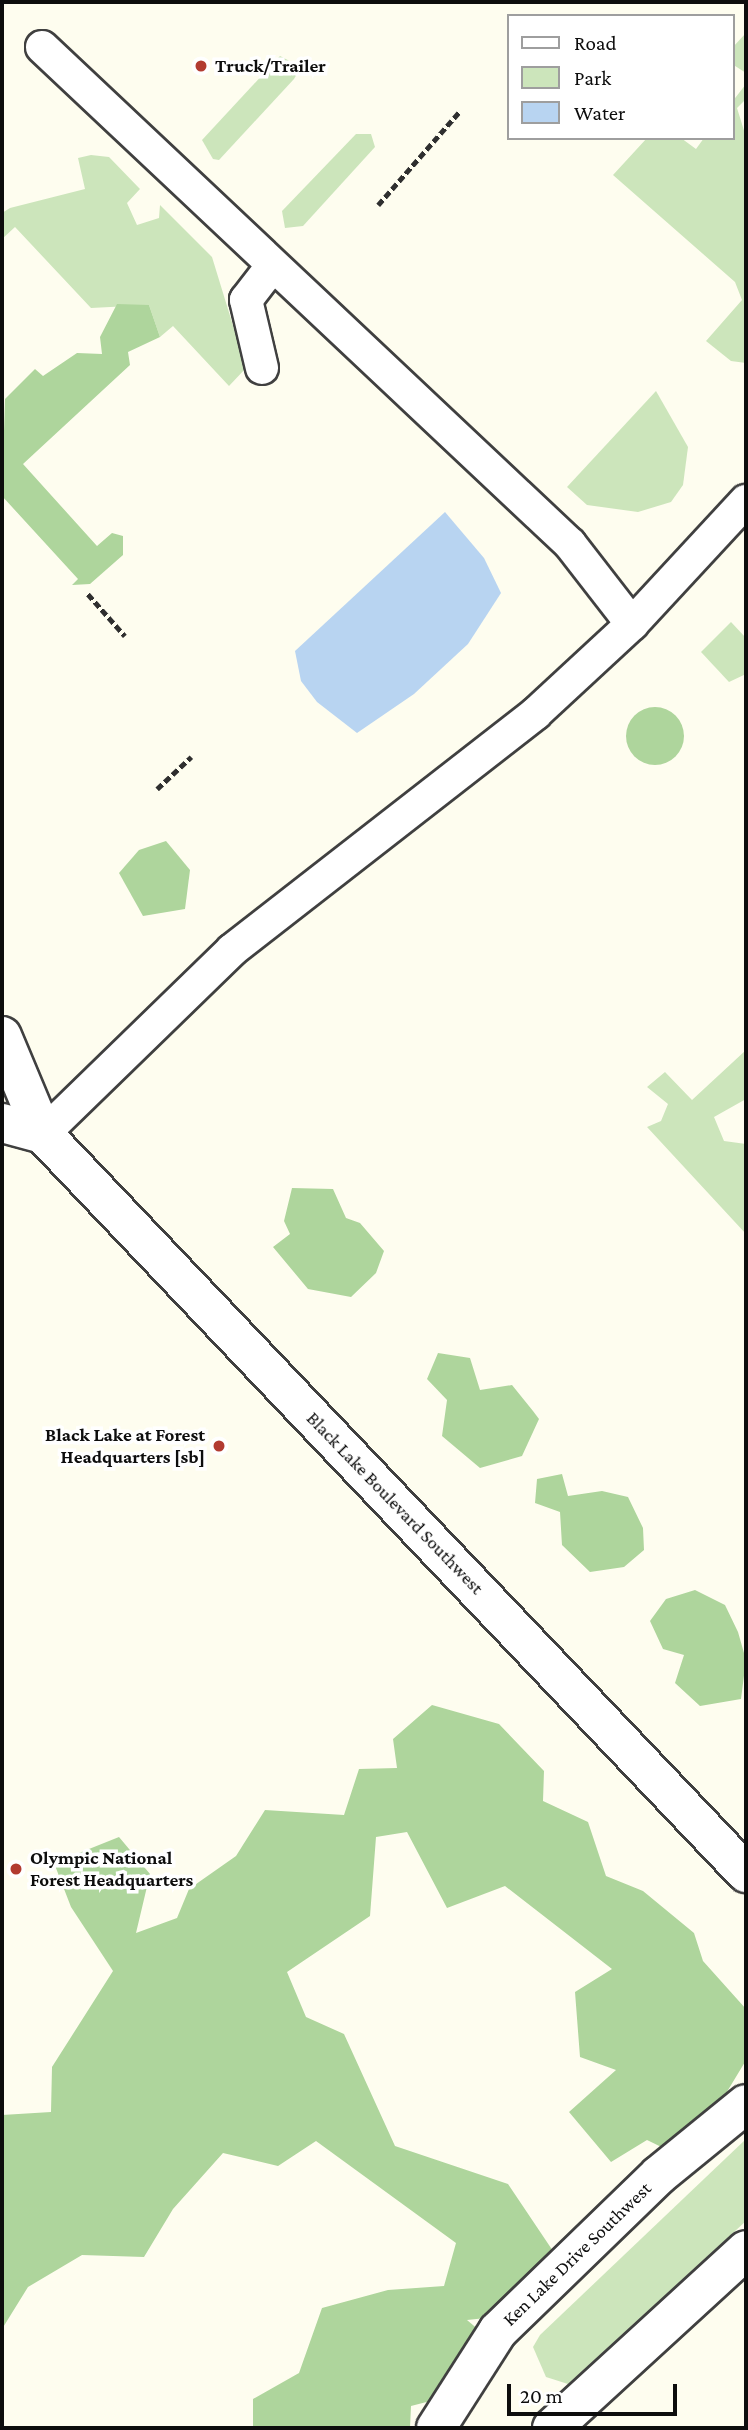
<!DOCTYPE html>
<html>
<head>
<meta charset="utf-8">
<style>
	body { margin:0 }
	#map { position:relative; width:748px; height:2430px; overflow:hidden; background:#fefdef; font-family:"Crimson Pro",serif }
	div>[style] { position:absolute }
	.green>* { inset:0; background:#cce5bb }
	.forest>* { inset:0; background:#aed59c }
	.round { border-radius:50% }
	.water>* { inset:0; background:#b8d4f1 }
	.path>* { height:4.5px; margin-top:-2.25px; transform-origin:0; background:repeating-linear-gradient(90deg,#2f2f2f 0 7px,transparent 0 10.5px) }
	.roads { filter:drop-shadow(2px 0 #404040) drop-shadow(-2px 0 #404040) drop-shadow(0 2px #404040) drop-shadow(0 -2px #404040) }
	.service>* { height:32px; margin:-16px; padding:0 16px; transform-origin:16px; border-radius:16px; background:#fff }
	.minor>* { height:38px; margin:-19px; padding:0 19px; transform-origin:19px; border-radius:19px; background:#fff }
	.tertiary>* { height:38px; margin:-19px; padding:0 19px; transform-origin:19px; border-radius:19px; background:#fff }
	.dots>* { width:19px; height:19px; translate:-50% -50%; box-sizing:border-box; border:4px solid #fff; border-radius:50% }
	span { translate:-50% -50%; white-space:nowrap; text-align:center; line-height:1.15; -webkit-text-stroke:7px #fff; paint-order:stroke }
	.poi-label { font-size:19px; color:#0d0d0d; font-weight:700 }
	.left { translate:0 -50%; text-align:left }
	.right { translate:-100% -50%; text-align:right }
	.street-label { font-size:19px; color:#0d0d0d }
	.frame { position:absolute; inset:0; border:4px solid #0d0d0d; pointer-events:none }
	.legend { position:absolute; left:507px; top:14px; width:228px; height:126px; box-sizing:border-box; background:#fff; border:2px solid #9e9e9e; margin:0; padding:9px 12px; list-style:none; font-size:21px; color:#0d0d0d }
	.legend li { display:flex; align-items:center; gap:14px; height:35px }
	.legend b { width:35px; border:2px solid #9e9e9e }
	.scale { position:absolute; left:507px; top:2384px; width:170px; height:32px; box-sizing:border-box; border:4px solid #0d0d0d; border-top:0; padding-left:9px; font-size:21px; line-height:24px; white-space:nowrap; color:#0d0d0d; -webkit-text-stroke:5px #fff; paint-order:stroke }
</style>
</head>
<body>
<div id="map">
	<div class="green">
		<div style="clip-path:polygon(746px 33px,746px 73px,732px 64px,732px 48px)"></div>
		<div style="clip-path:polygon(280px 56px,301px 67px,294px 79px,219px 160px,213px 159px,202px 140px)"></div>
		<div style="clip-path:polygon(746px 84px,746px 99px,737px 108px,746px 137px,746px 363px,731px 361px,706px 341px,742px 300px,735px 282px,613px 175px,647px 138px,681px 138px,696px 149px,704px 138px,732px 138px,732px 102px)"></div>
		<div style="clip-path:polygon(356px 134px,371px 134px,375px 147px,303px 226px,285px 228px,282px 211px)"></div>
		<div style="clip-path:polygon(91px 155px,109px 157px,140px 189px,127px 203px,137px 225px,159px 218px,160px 205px,212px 257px,246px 368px,229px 386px,173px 326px,160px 337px,149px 305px,91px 308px,15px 227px,2px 239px,2px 213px,10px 208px,85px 189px,78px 158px)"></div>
		<div style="clip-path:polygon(656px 391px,688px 447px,683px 485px,671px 502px,638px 512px,587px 505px,567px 487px)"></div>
		<div style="clip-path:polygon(731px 622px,746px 638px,746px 674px,729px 682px,701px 652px)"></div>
		<div style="clip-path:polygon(746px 1050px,746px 1099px,714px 1117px,724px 1141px,746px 1144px,746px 1234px,647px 1127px,661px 1121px,668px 1104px,647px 1087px,665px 1072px,692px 1100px)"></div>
		<div style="clip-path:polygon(746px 2139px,746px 2221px,568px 2384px,546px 2377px,533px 2347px,540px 2335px)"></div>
	</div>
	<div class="forest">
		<div style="clip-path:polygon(117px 304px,149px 305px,160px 337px,128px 352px,130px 365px,23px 464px,97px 546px,112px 533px,123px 536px,123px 555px,90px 584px,72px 585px,78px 579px,2px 496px,5px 399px,35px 369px,43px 376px,77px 353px,102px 354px,100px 337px)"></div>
		<div class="round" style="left:626px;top:707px;width:58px;height:58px"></div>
		<div style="clip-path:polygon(166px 841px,190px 870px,185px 909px,143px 916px,119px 873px,139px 850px)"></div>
		<div style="clip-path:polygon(292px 1188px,333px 1189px,346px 1218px,360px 1223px,384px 1251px,376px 1273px,351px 1297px,308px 1289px,273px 1247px,290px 1234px,284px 1221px)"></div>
		<div style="clip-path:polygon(438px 1353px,470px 1358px,480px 1390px,512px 1385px,533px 1411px,539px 1419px,522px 1456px,480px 1468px,442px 1436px,447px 1400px,427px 1379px)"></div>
		<div style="clip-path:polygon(562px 1474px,568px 1496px,602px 1491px,628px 1497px,643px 1528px,644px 1550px,624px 1567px,590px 1572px,562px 1545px,560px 1512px,535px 1503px,537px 1479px)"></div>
		<div style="clip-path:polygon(695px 1590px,725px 1605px,738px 1632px,746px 1660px,741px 1699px,700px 1706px,675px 1683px,684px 1655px,663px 1649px,650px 1621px,666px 1599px)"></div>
		<div style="clip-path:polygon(432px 1705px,499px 1724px,544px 1771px,543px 1801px,588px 1822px,606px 1876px,643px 1891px,694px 1933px,703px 1961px,746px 2009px,745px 2062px,705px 2128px,682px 2157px,647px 2140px,611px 2162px,569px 2112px,616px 2070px,580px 2057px,575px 1992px,612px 1969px,505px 1886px,447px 1908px,407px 1832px,376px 1837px,370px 1916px,287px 1972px,306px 2017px,344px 2034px,395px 2146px,508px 2184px,555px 2254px,535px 2313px,467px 2320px,493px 2342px,473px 2390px,411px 2406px,410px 2428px,253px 2428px,253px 2399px,299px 2373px,322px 2308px,388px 2290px,444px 2286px,456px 2243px,316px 2141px,278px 2166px,223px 2153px,173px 2209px,144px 2257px,82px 2255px,28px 2287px,2px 2329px,2px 2115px,51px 2112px,52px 2067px,113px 1971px,71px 1907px,54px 1863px,119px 1837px,150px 1874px,136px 1933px,177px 1918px,189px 1889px,236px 1856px,265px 1810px,344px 1815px,359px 1769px,397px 1768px,393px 1739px)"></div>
	</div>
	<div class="water">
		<div style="clip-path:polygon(445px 512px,484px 558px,501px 593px,468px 644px,414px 694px,357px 733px,317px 702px,301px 681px,295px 651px)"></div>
	</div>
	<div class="path">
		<div style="left:378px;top:205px;width:125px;rotate:-48.9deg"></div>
		<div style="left:88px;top:594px;width:56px;rotate:48.6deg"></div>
		<div style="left:157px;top:789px;width:47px;rotate:-43.3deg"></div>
	</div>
	<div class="roads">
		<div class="service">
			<div style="left:42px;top:47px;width:725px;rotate:43.27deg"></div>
			<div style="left:570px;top:544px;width:101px;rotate:52.2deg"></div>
			<div style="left:262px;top:368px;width:70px;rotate:-103.2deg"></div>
			<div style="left:246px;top:300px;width:44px;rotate:-52.4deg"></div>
			<div style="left:43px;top:1134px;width:264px;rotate:-44.2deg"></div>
			<div style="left:232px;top:950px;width:385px;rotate:-37.9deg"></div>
			<div style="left:536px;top:713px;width:131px;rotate:-42.8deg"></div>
			<div style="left:632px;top:624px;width:168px;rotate:-47.2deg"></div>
		</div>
		<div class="minor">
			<div style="left:436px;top:2428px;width:115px;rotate:-57.4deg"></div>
			<div style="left:498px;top:2331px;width:224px;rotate:-44.1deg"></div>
			<div style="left:659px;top:2175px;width:112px;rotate:-39.2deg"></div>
			<div style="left:552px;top:2428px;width:263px;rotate:-42.5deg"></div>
		</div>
		<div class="tertiary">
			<div style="left:2px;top:1036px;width:106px;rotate:67.3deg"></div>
			<div style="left:43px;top:1134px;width:1020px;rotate:46.43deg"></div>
			<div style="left:2px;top:1123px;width:42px;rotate:15deg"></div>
		</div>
	</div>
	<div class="dots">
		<div style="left:201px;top:66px;background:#b23b31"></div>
		<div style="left:219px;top:1446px;background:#b23b31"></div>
		<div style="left:16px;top:1869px;background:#b23b31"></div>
	</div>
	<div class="poi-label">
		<span class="left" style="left:215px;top:66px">Truck/Trailer</span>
		<span class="right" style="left:205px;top:1446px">Black Lake at Forest<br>Headquarters [sb]</span>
		<span class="left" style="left:30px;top:1869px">Olympic National<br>Forest Headquarters</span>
	</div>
	<div class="street-label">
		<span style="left:395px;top:1503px;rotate:46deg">Black Lake Boulevard Southwest</span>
		<span style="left:577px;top:2254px;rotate:-44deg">Ken Lake Drive Southwest</span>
	</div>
	<div class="frame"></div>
	<ul class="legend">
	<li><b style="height:9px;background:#fff"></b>Road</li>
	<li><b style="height:19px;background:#cce5bb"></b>Park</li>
	<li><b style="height:19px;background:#b8d4f1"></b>Water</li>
	</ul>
	<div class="scale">20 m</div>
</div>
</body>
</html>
